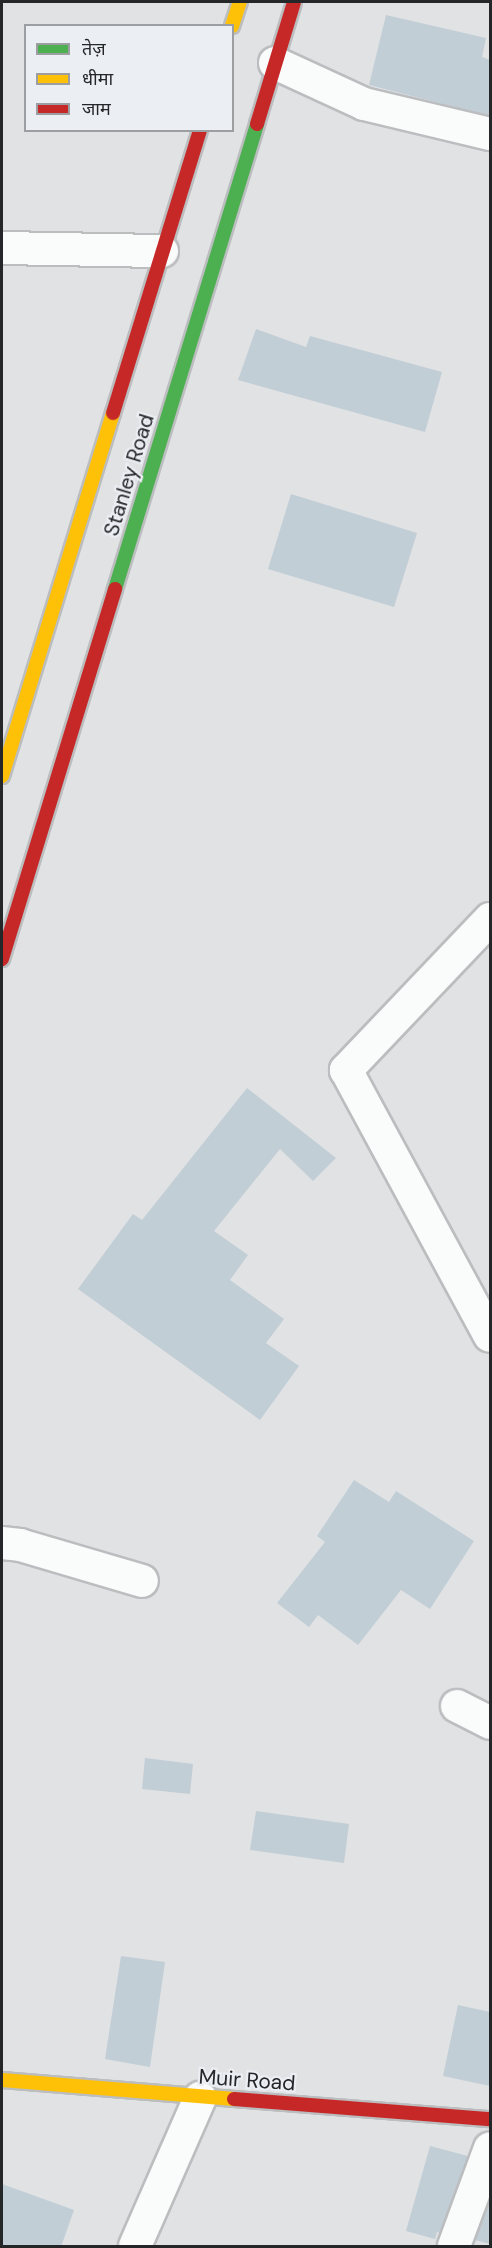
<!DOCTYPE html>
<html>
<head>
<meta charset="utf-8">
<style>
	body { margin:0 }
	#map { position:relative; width:492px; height:2248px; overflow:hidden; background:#e0e2e4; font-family:"DM Sans","Noto Sans Devanagari",sans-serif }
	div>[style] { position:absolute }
	.building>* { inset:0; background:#c2ced6 }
	.roads { filter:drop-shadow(2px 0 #bbbdbf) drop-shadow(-2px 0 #bbbdbf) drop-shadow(0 2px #bbbdbf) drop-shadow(0 -2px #bbbdbf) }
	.street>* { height:32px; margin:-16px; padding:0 16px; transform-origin:16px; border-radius:16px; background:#fafbfb }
	.fast>* { height:14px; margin:-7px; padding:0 7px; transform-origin:7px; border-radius:7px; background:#4caf50 }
	.slow>* { height:14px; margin:-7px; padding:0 7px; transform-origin:7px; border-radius:7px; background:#ffc107 }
	.jam>* { height:14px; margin:-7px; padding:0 7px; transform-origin:7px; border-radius:7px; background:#c62828 }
	span { translate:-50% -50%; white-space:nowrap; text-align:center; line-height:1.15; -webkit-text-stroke:4.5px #ebeef3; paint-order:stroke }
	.street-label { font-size:21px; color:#252628 }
	.frame { position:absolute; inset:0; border:3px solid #252628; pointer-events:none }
	.legend { position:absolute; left:24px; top:24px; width:210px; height:108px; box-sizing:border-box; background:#ebeef3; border:2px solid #9c9ea2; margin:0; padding:8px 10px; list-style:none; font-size:18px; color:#252628 }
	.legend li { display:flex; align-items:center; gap:12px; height:30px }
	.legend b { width:30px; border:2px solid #9c9ea2 }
</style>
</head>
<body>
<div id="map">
	<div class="building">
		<div style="clip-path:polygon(386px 15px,486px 38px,482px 57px,490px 60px,490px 116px,369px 85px)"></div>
		<div style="clip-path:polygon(256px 329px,306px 347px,310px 336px,442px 372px,425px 432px,238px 380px)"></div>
		<div style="clip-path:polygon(291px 494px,417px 533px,394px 607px,268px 569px)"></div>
		<div style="clip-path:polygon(247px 1088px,336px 1158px,313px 1181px,280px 1149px,214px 1231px,248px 1255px,230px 1280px,284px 1319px,266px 1343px,299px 1366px,260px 1420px,78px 1289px,133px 1214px,142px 1220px)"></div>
		<div style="clip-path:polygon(354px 1480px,389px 1502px,396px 1491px,474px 1541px,430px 1609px,401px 1590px,358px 1645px,318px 1615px,309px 1627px,277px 1603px,325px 1542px,317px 1536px)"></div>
		<div style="clip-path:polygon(145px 1758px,193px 1764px,190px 1794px,142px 1789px)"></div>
		<div style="clip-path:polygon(256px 1811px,349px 1824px,344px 1863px,250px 1850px)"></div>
		<div style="clip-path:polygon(121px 1956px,165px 1962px,150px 2067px,105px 2059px)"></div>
		<div style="clip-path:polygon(458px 2005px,490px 2012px,490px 2086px,443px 2076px)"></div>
		<div style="clip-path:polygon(430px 2146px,468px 2156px,440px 2233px,437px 2232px,435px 2239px,406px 2231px)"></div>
		<div style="clip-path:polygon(2px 2184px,74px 2210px,61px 2247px,2px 2247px)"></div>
		<div style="clip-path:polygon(490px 2199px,490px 2244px,475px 2240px)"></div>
	</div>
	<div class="roads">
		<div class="street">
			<div style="left:275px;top:63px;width:98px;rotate:24.7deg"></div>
			<div style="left:364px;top:104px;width:130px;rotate:13.4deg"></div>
			<div style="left:2px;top:248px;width:160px;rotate:1.1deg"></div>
			<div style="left:490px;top:919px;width:209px;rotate:133.6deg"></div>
			<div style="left:346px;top:1070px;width:302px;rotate:61.6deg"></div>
			<div style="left:2px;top:1543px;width:18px;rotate:6deg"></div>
			<div style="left:20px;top:1545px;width:127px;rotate:16.4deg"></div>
			<div style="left:457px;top:1706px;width:37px;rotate:27deg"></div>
			<div style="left:135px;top:2246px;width:162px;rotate:-66.3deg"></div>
			<div style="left:454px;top:2246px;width:104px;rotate:-69.8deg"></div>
		</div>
		<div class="fast">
			<div style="left:115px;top:589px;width:486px;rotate:-73deg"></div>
		</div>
		<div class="slow">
			<div style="left:232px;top:26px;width:25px;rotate:-72deg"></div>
			<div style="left:2px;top:776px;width:380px;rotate:-73deg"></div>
			<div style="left:2px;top:2080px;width:233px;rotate:4.7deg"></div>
		</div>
		<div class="jam">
			<div style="left:257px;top:124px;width:127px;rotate:-73.1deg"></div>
			<div style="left:113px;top:413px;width:296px;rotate:-72.9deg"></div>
			<div style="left:2px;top:959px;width:387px;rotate:-73deg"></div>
			<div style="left:234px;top:2099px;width:257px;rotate:4.5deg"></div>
		</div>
	</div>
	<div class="street-label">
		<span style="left:129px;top:475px;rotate:-73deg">Stanley Road</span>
		<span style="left:247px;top:2080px;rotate:4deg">Muir Road</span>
	</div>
	<div class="frame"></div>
	<ul class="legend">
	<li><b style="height:8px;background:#4caf50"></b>तेज़</li>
	<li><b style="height:8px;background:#ffc107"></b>धीमा</li>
	<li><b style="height:8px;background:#c62828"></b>जाम</li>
	</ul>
</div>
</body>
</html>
